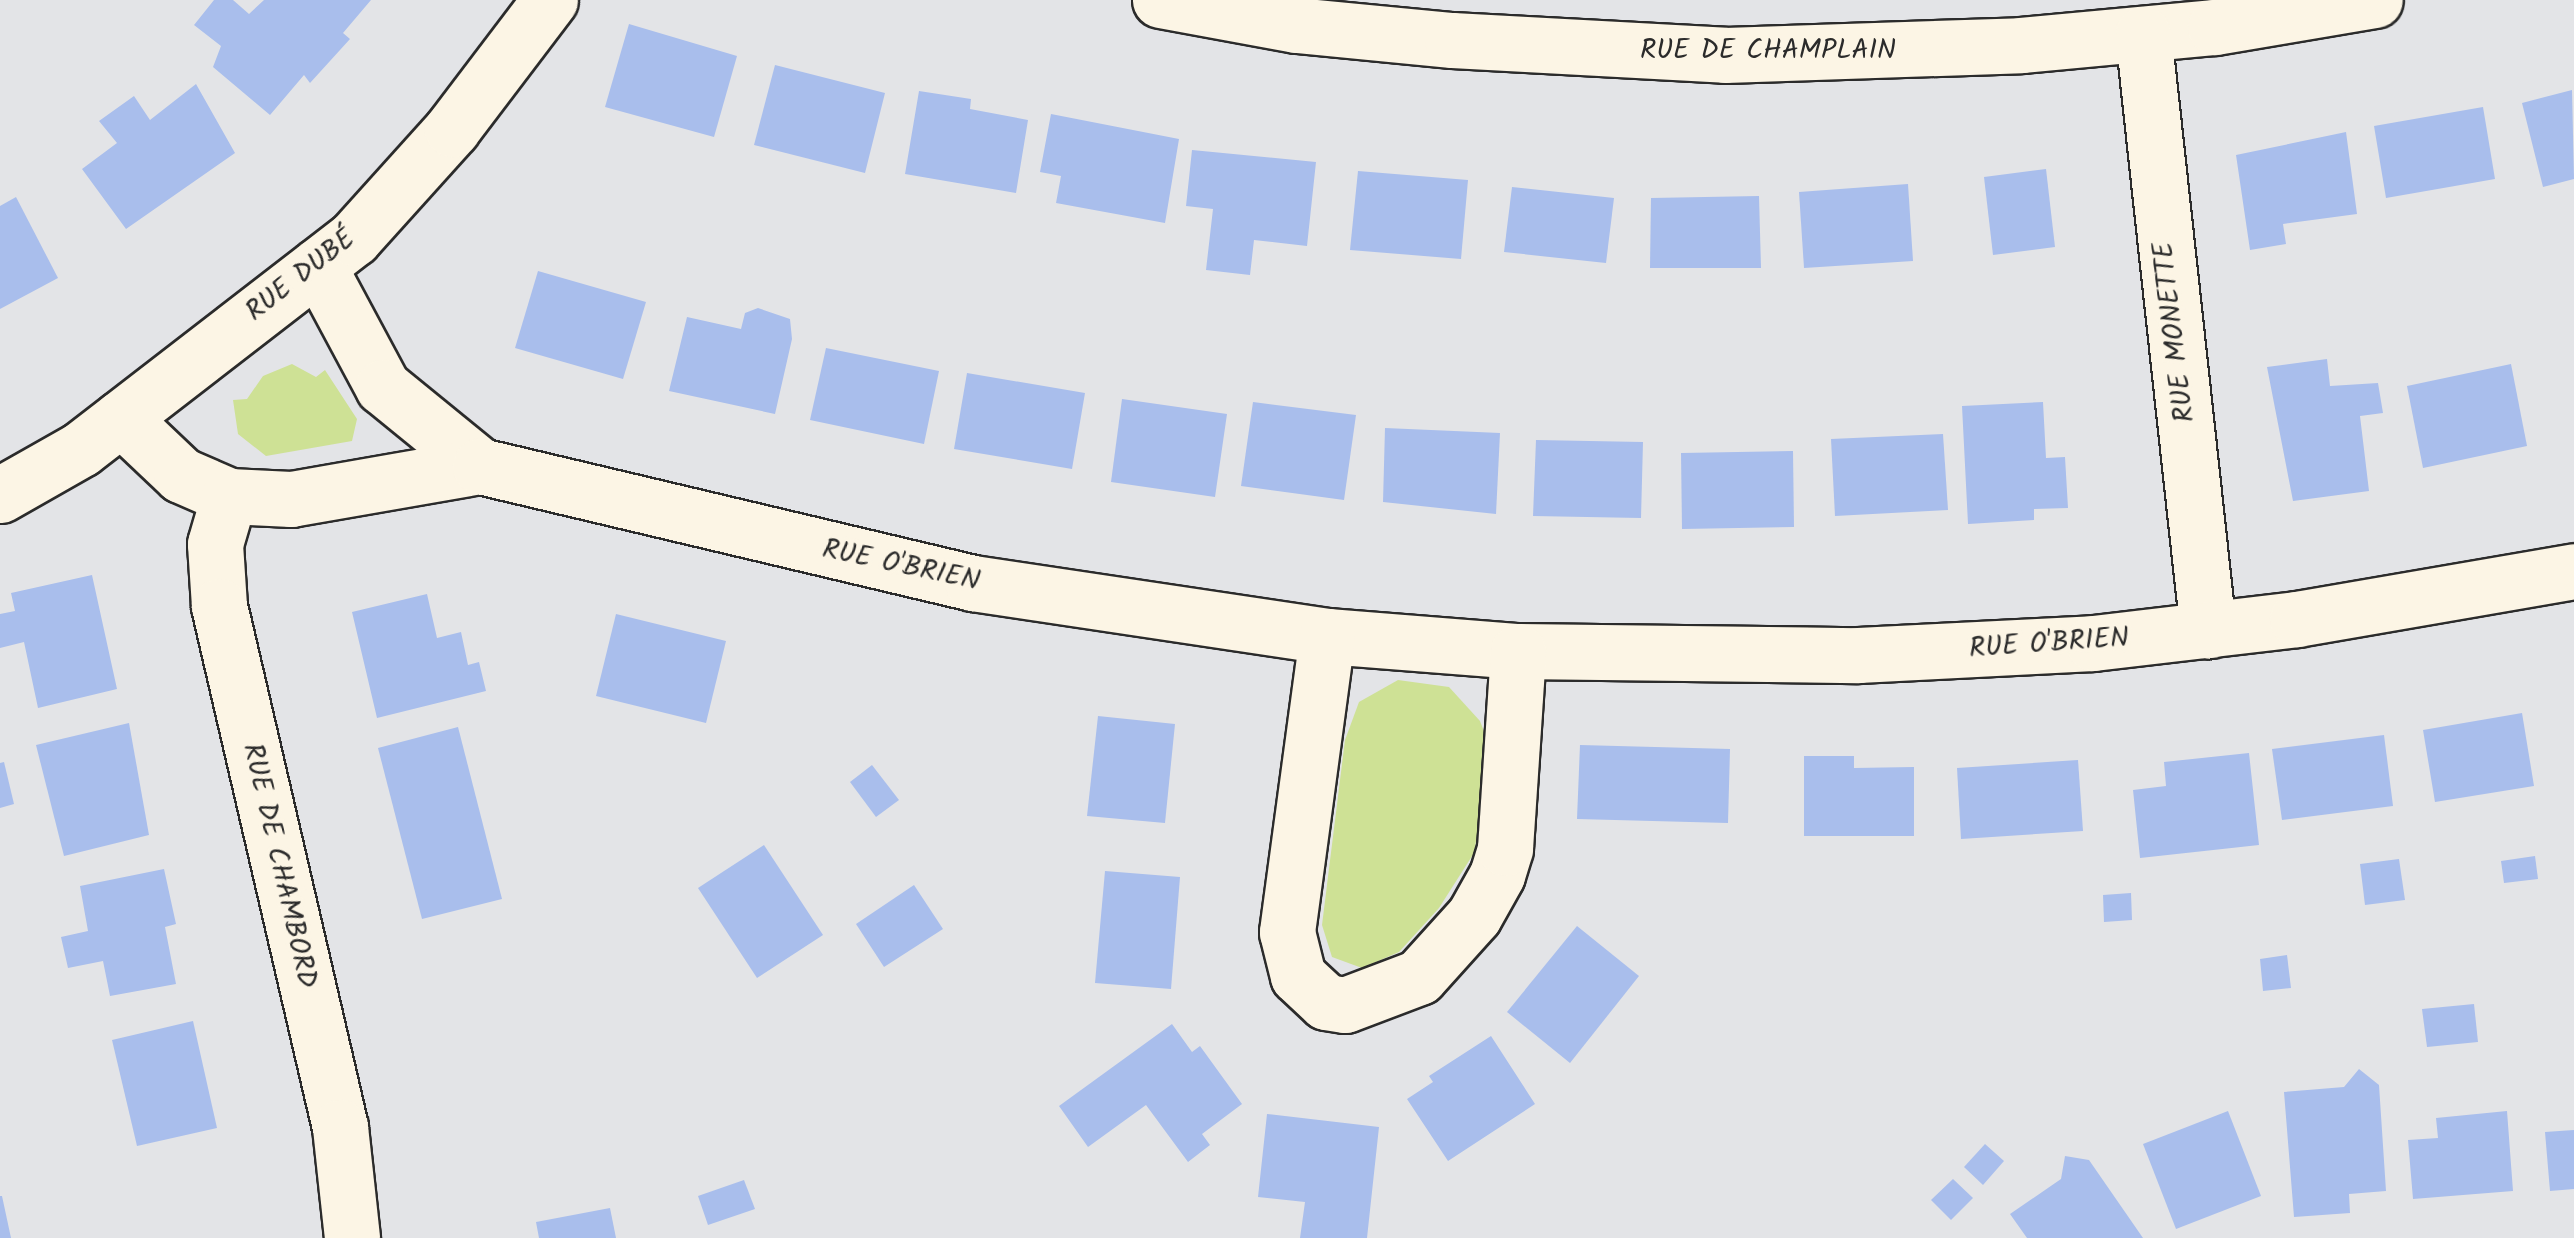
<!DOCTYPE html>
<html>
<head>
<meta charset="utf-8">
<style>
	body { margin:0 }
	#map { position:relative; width:2574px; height:1238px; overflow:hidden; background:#e3e4e7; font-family:Kalam,sans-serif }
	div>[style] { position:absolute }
	.green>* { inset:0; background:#cee195 }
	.building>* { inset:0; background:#a9beec }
	.roads { filter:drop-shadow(2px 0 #2b2b2b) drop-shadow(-2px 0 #2b2b2b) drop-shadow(0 2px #2b2b2b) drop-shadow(0 -2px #2b2b2b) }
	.minor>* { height:55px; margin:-27.5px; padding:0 27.5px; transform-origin:27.5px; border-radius:27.5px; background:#fcf5e5 }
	span { translate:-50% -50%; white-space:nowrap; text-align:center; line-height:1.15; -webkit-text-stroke:8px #fcf5e5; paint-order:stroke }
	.street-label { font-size:28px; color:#2b2b2b }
</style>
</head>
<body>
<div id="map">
	<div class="green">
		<div style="clip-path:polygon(292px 364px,316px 377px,325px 370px,357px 419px,352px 441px,266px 456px,238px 434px,233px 400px,247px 399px,263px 376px)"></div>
		<div style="clip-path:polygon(1398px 680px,1449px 687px,1480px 721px,1485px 734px,1479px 824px,1474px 853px,1439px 908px,1399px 952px,1362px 968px,1332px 957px,1322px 925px,1345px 740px,1359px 702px)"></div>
	</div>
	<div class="building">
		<div style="clip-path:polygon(214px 0,233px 0,249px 14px,264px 0,371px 0,343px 33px,350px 39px,310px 83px,304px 75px,270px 115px,213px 67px,221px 46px,194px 25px)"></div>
		<div style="clip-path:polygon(629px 24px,737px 56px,714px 137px,605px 107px)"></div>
		<div style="clip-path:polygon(775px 65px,885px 93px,865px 173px,754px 145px)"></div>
		<div style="clip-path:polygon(196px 84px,235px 153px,126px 229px,82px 169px,117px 143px,99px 121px,134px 96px,150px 120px)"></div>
		<div style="clip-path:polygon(2572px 90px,2574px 179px,2543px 187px,2522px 103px)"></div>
		<div style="clip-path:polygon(919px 91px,971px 99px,970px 109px,1028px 120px,1016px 193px,905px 174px)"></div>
		<div style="clip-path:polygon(2483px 107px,2495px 179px,2386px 198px,2374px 126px)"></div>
		<div style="clip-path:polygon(1051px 114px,1179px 139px,1165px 223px,1056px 203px,1061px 176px,1040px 172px)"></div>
		<div style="clip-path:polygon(2346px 132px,2357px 214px,2283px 224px,2286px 244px,2250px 250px,2236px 155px)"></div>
		<div style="clip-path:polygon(1192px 150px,1316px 162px,1307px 246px,1254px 240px,1250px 275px,1206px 270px,1213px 209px,1186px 206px)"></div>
		<div style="clip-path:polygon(2046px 169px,2055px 247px,1993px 255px,1984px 177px)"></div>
		<div style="clip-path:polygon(1358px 171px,1468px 180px,1461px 259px,1350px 250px)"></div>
		<div style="clip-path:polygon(1908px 184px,1913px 261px,1804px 268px,1799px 192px)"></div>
		<div style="clip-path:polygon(1512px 187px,1614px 198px,1606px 263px,1504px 252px)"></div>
		<div style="clip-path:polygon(1759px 196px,1761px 268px,1650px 268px,1651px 198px)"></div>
		<div style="clip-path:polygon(16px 197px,58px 278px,0 309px,0 206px)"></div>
		<div style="clip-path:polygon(538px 271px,646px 302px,623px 379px,515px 348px)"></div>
		<div style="clip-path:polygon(758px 308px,790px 319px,792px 339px,775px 414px,669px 391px,687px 317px,741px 329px,745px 313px)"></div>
		<div style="clip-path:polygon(826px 348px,939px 371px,924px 444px,810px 420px)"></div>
		<div style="clip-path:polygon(2327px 359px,2330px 386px,2378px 383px,2383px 413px,2360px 416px,2369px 491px,2293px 501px,2267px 367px)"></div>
		<div style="clip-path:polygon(2511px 364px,2527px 446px,2423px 468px,2407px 386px)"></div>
		<div style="clip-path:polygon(967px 373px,1085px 393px,1072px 469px,954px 449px)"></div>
		<div style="clip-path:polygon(1122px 399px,1227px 414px,1215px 497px,1111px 482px)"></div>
		<div style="clip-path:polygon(1253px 402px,1356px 415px,1344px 500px,1241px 486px)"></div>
		<div style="clip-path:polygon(2043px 402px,2046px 458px,2065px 457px,2068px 508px,2034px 509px,2034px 520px,1968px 524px,1962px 406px)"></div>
		<div style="clip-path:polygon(1385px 428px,1500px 433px,1496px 514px,1383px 502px)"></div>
		<div style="clip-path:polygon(1943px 434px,1948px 510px,1835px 516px,1831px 439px)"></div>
		<div style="clip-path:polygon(1536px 440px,1643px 442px,1641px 518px,1533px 516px)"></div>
		<div style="clip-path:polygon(1793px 451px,1794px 527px,1682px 529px,1681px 453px)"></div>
		<div style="clip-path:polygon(92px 575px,117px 689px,38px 708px,24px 642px,0 648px,0 614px,15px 611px,11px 593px)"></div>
		<div style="clip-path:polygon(427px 594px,437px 638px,461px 632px,468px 665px,479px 662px,486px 691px,377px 718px,352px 612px)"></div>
		<div style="clip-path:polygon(616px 614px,726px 641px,706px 723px,596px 696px)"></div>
		<div style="clip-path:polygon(2522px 713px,2534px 786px,2435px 802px,2423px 730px)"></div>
		<div style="clip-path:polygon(1098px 716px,1175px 724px,1165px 823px,1087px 816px)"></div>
		<div style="clip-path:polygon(129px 723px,149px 835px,64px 856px,36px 745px)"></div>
		<div style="clip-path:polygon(458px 727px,502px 899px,422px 919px,378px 748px)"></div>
		<div style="clip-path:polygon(2384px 735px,2393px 806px,2282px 820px,2272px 749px)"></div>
		<div style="clip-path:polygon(1580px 745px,1730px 749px,1728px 823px,1577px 819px)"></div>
		<div style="clip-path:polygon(2249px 753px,2259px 845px,2140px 858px,2133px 790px,2166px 786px,2164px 762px)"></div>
		<div style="clip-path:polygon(1804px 756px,1854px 756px,1854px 768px,1914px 767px,1914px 836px,1804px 836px)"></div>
		<div style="clip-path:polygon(2078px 760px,2083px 831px,1961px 839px,1957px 768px)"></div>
		<div style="clip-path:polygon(4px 762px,14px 804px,0 808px,0 763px)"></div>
		<div style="clip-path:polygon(872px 765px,899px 800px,876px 817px,850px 782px)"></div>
		<div style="clip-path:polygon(764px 845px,823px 935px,757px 978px,698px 888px)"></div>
		<div style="clip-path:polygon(2535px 856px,2538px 879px,2504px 883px,2501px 861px)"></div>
		<div style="clip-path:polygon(2399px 859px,2405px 900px,2365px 905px,2360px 864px)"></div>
		<div style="clip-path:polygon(164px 869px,176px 924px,165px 927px,176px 984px,110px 996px,103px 961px,68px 968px,61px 937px,88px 931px,80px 886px)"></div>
		<div style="clip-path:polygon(1105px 871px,1180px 877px,1171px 989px,1095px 983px)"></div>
		<div style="clip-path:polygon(914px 885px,943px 929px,884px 967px,856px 924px)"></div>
		<div style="clip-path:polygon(2131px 893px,2132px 920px,2104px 922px,2103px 895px)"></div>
		<div style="clip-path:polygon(1577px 926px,1639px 976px,1570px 1063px,1507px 1012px)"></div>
		<div style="clip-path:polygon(2287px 955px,2291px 988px,2263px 991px,2260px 959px)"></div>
		<div style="clip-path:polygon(2474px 1004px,2478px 1042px,2427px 1047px,2422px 1009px)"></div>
		<div style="clip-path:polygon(193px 1021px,217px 1128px,137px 1146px,112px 1040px)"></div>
		<div style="clip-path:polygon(1172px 1024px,1192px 1052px,1200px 1046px,1242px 1104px,1202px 1134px,1210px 1145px,1188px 1162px,1146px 1105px,1088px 1147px,1059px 1106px)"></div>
		<div style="clip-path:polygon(1491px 1036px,1535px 1104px,1448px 1161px,1407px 1099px,1433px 1082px,1429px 1076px)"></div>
		<div style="clip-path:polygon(2359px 1069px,2379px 1085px,2386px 1191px,2349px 1194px,2350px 1213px,2294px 1217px,2284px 1092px,2344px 1087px)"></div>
		<div style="clip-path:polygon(2228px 1111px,2261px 1196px,2176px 1229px,2143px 1144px)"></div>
		<div style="clip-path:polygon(2507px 1111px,2513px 1191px,2413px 1199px,2408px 1140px,2438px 1138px,2436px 1118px)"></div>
		<div style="clip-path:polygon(1267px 1114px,1379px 1127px,1367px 1238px,1300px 1238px,1305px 1202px,1258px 1197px)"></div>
		<div style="clip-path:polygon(2574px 1130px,2574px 1189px,2550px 1191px,2545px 1132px)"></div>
		<div style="clip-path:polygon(1985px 1144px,2004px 1161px,1983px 1185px,1964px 1167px)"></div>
		<div style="clip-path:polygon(2065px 1156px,2089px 1160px,2143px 1238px,2027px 1238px,2010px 1214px,2061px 1179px)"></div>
		<div style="clip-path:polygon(1953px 1179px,1973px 1198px,1951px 1220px,1931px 1200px)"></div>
		<div style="clip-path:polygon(744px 1180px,755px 1209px,708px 1225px,698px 1196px)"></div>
		<div style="clip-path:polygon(0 1196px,2px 1196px,11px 1238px,0 1238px)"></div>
		<div style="clip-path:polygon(610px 1208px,616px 1238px,539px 1238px,536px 1222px)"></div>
	</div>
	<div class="roads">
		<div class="minor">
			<div style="left:1160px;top:0;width:138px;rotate:10.4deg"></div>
			<div style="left:1296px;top:25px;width:157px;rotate:5.5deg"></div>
			<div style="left:1452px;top:40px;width:273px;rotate:3.1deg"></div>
			<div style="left:1725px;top:55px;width:296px;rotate:-1.9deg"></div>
			<div style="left:2021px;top:45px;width:195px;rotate:-5.3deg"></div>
			<div style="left:2215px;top:27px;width:162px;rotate:-9.6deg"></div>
			<div style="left:2143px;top:34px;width:600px;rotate:83.78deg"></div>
			<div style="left:318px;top:266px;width:137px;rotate:61.8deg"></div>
			<div style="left:383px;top:387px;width:125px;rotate:39.2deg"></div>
			<div style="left:121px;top:418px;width:83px;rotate:43.5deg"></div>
			<div style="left:181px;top:475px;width:52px;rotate:23.6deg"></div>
			<div style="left:229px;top:496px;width:62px;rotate:2.8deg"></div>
			<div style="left:291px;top:499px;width:192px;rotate:-9.9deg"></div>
			<div style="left:480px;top:466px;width:507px;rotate:13.35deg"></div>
			<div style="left:973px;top:583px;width:358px;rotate:8.5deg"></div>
			<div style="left:1327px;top:636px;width:192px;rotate:4.5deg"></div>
			<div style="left:1518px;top:651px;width:340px;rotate:0.7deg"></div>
			<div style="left:1858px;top:655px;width:235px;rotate:-2.9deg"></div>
			<div style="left:2093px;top:643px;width:205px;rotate:-6.7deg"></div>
			<div style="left:2297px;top:619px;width:281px;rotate:-9.8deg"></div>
			<div style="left:0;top:495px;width:93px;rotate:-29.6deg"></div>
			<div style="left:81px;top:449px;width:345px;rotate:-37.7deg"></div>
			<div style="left:354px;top:238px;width:147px;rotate:-48deg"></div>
			<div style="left:452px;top:129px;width:162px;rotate:-52.8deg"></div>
			<div style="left:229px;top:496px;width:50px;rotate:106.3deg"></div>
			<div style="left:215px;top:544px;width:62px;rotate:86.3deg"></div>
			<div style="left:219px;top:606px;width:535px;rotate:76.93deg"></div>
			<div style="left:340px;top:1127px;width:112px;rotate:83.8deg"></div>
			<div style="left:1327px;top:636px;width:299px;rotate:97.7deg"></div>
			<div style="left:1287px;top:932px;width:45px;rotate:76deg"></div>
			<div style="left:1298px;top:976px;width:38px;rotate:43deg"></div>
			<div style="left:1326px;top:1002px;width:19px;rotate:9deg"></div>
			<div style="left:1345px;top:1005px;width:79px;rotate:-20.7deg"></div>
			<div style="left:1419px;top:977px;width:82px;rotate:-48deg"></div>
			<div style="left:1474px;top:916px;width:47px;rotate:-60.7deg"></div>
			<div style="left:1497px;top:875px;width:28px;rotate:-73deg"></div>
			<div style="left:1505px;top:848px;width:197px;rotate:-86.2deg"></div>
		</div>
	</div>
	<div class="street-label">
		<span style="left:1768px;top:51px">RUE DE CHAMPLAIN</span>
		<span style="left:301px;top:276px;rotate:-38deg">RUE DUBÉ</span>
		<span style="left:2175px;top:332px;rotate:-97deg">RUE MONETTE</span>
		<span style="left:901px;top:566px;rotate:12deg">RUE O'BRIEN</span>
		<span style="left:2049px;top:644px;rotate:-4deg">RUE O'BRIEN</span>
		<span style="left:279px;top:866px;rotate:77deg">RUE DE CHAMBORD</span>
	</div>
</div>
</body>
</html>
